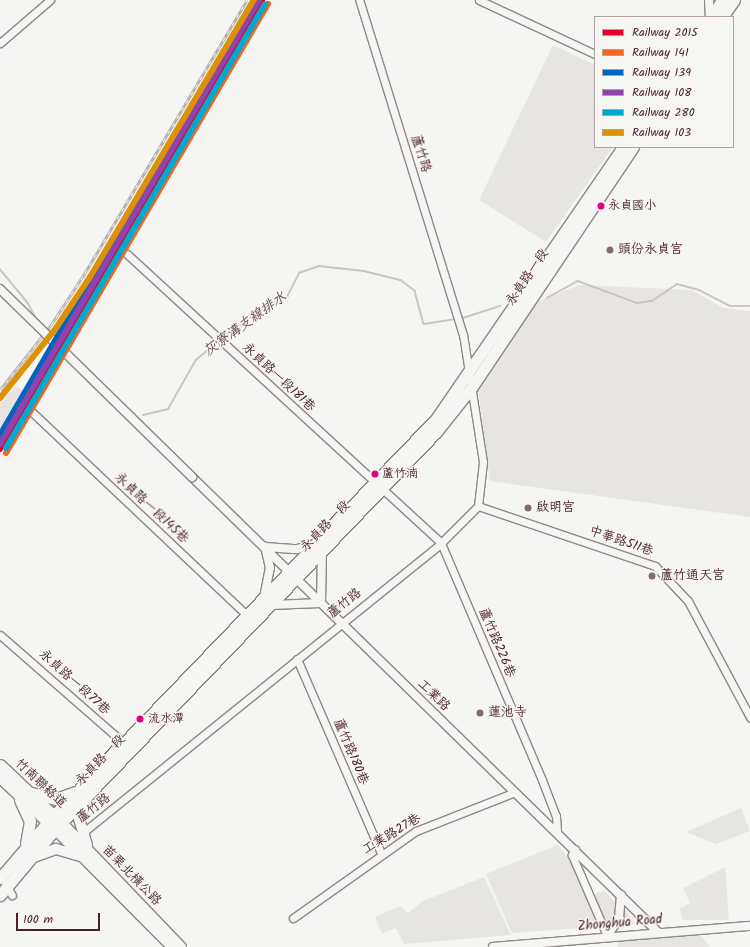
<!DOCTYPE html>
<html>
<head>
<meta charset="utf-8">
<style>
	body { margin:0 }
	#map { position:relative; width:750px; height:947px; overflow:hidden; background:#f5f5f3; font-family:Kalam,"LXGW WenKai TC",sans-serif }
	div>[style] { position:absolute }
	.built>* { inset:0; background:#e7e5e2 }
	.green>* { inset:0; background:#e8e4e2 }
	.stream>* { height:1.5px; margin:-0.75px; padding:0 0.75px; transform-origin:0.75px; border-radius:0.75px; background:#ccc3c3 }
	.roads { filter:drop-shadow(1px 0 #8f8788) drop-shadow(-1px 0 #8f8788) drop-shadow(0 1px #8f8788) drop-shadow(0 -1px #8f8788) }
	.minor>* { height:7px; margin:-3.5px; padding:0 3.5px; transform-origin:3.5px; border-radius:3.5px; background:#f5f5f3 }
	.tertiary>* { height:8px; margin:-4px; padding:0 4px; transform-origin:4px; border-radius:4px; background:#f5f5f3 }
	.secondary>* { height:10px; margin:-5px; padding:0 5px; transform-origin:5px; border-radius:5px; background:#f5f5f3 }
	.primary>* { height:11px; margin:-5.5px; padding:0 5.5px; transform-origin:5.5px; border-radius:5.5px; background:#f5f5f3 }
	.rail>* { height:3px; margin-top:-1.5px; transform-origin:0; background:repeating-linear-gradient(90deg,#f6f6f2 0 4.5px,#b6b2b2 0 9px); box-sizing:border-box; border-block:1px solid #b6b2b2 }
	.bridges { filter:drop-shadow(1px 0 #8f8788) drop-shadow(-1px 0 #8f8788) drop-shadow(0 1px #8f8788) drop-shadow(0 -1px #8f8788) }
	.tertiary-bridge>* { height:8px; margin:-4px; padding:0 4px; transform-origin:4px; border-radius:4px; background:#f5f5f3 }
	.rail-1>* { height:6px; margin:-3px; padding:0 3px; transform-origin:3px; border-radius:3px; background:#e4002b }
	.rail-2>* { height:6px; margin:-3px; padding:0 3px; transform-origin:3px; border-radius:3px; background:#f26522 }
	.rail-3>* { height:6px; margin:-3px; padding:0 3px; transform-origin:3px; border-radius:3px; background:#0065bd }
	.rail-4>* { height:6px; margin:-3px; padding:0 3px; transform-origin:3px; border-radius:3px; background:#8e44ad }
	.rail-5>* { height:6px; margin:-3px; padding:0 3px; transform-origin:3px; border-radius:3px; background:#00a9ce }
	.rail-6>* { height:6px; margin:-3px; padding:0 3px; transform-origin:3px; border-radius:3px; background:#dd9206 }
	.dots>* { width:11px; height:11px; translate:-50% -50%; box-sizing:border-box; border:2px solid #f6f6f2; border-radius:50% }
	span { translate:-50% -50%; white-space:nowrap; text-align:center; line-height:1.15; -webkit-text-stroke:3px #f6f6f2; paint-order:stroke }
	.bus-label { font-size:12px; color:#4a1f2b }
	.left { translate:0 -50%; text-align:left }
	.street-label { font-size:13px; color:#4a1f2b }
	.poi-label { font-size:13px; color:#4a1f2b }
	.water-label { font-size:14px; color:#6c4a52; font-style:italic }
	.legend { position:absolute; left:594px; top:16px; width:140px; height:132px; box-sizing:border-box; background:#f6f6f2; border:1px solid #b1a0a2; margin:0; padding:5px 7px; list-style:none; font-size:12px; color:#4a1f2b }
	.legend li { display:flex; align-items:center; gap:8px; height:20px }
	.legend b { width:20px; border:1px solid #b1a0a2 }
	.scale { position:absolute; left:16px; top:913px; width:84px; height:18px; box-sizing:border-box; border:2px solid #4a1f2b; border-top:0; padding-left:5px; font-size:12px; line-height:14px; white-space:nowrap; color:#4a1f2b; -webkit-text-stroke:3px #f6f6f2; paint-order:stroke }
</style>
</head>
<body>
<div id="map">
	<div class="built">
		<div style="clip-path:polygon(553px 45px,595px 65px,595px 147px,613px 147px,546px 242px,479px 200px)"></div>
		<div style="clip-path:polygon(579px 285px,692px 290px,723px 308px,750px 311px,750px 517px,490px 481px,478px 389px,537px 302px)"></div>
		<div style="clip-path:polygon(741px 808px,750px 831px,716px 844px,686px 832px)"></div>
		<div style="clip-path:polygon(558px 845px,574px 866px,596px 919px,596px 927px,512px 933px,486px 874px)"></div>
		<div style="clip-path:polygon(725px 867px,729px 920px,682px 920px,680px 908px,690px 903px,683px 888px)"></div>
		<div style="clip-path:polygon(484px 877px,511px 935px,404px 944px,396px 928px,382px 934px,375px 917px,400px 906px,408px 913px,423px 901px)"></div>
		<div style="clip-path:polygon(699px 933px,710px 947px,618px 947px,617px 942px)"></div>
	</div>
	<div class="green">
		<div style="clip-path:polygon(549px 130px,557px 135px,548px 147px,565px 154px,572px 168px,570px 176px,537px 218px,521px 217px,509px 200px,502px 211px,495px 206px)"></div>
		<div style="clip-path:polygon(16px 386px,24px 391px,0 433px,0 404px)"></div>
		<div style="clip-path:polygon(604px 890px,615px 902px,617px 914px,607px 930px,592px 895px)"></div>
		<div style="clip-path:polygon(625px 910px,635px 924px,621px 928px,618px 924px)"></div>
	</div>
	<div class="stream">
		<div style="left:0;top:269px;width:44px;rotate:50.5deg"></div>
		<div style="left:28px;top:303px;width:17px;rotate:62deg"></div>
		<div style="left:547px;top:298px;width:35px;rotate:-29deg"></div>
		<div style="left:578px;top:281px;width:63px;rotate:20.4deg"></div>
		<div style="left:637px;top:303px;width:15px;rotate:-8deg"></div>
		<div style="left:652px;top:301px;width:30px;rotate:-34deg"></div>
		<div style="left:677px;top:284px;width:23px;rotate:15deg"></div>
		<div style="left:699px;top:290px;width:35px;rotate:27deg"></div>
		<div style="left:730px;top:306px;width:20px"></div>
		<div style="left:460px;top:319px;width:42px;rotate:-18deg"></div>
		<div style="left:222px;top:339px;width:27px;rotate:-39deg"></div>
		<div style="left:243px;top:322px;width:51px;rotate:-29.6deg"></div>
		<div style="left:287px;top:297px;width:27px;rotate:-63deg"></div>
		<div style="left:299px;top:273px;width:21px;rotate:-19deg"></div>
		<div style="left:319px;top:266px;width:45px;rotate:6.3deg"></div>
		<div style="left:364px;top:271px;width:38px;rotate:14deg"></div>
		<div style="left:401px;top:280px;width:18px;rotate:38deg"></div>
		<div style="left:415px;top:291px;width:34px;rotate:75deg"></div>
		<div style="left:424px;top:324px;width:32px;rotate:-9deg"></div>
		<div style="left:143px;top:415px;width:26px;rotate:-13deg"></div>
		<div style="left:168px;top:409px;width:56px;rotate:-60.3deg"></div>
		<div style="left:196px;top:360px;width:30px;rotate:-40deg"></div>
	</div>
	<div class="roads">
		<div class="minor">
			<div style="left:479px;top:0;width:128px;rotate:25deg"></div>
			<div style="left:0;top:43px;width:66px;rotate:-40.7deg"></div>
			<div style="left:127px;top:254px;width:427px;rotate:42.6deg"></div>
			<div style="left:441px;top:543px;width:258px;rotate:66.9deg"></div>
			<div style="left:542px;top:780px;width:39px;rotate:69deg"></div>
			<div style="left:556px;top:816px;width:16px;rotate:86deg"></div>
			<div style="left:32px;top:412px;width:300px;rotate:43.4deg"></div>
			<div style="left:478px;top:506px;width:187px;rotate:18.7deg"></div>
			<div style="left:655px;top:566px;width:48px;rotate:46.7deg"></div>
			<div style="left:688px;top:601px;width:132px;rotate:61.9deg"></div>
			<div style="left:0;top:635px;width:167px;rotate:41.1deg"></div>
			<div style="left:297px;top:659px;width:211px;rotate:66.6deg"></div>
			<div style="left:81px;top:834px;width:463px;rotate:-38.9deg"></div>
			<div style="left:441px;top:543px;width:52px;rotate:-45deg"></div>
			<div style="left:478px;top:506px;width:44px;rotate:-83.5deg"></div>
			<div style="left:483px;top:462px;width:129px;rotate:-98.9deg"></div>
			<div style="left:463px;top:335px;width:351px;rotate:-107.2deg"></div>
			<div style="left:575px;top:849px;width:7px;rotate:117deg"></div>
			<div style="left:572px;top:855px;width:88px;rotate:66.6deg"></div>
			<div style="left:5px;top:883px;width:14px;rotate:60deg"></div>
			<div style="left:293px;top:918px;width:151px;rotate:-35.3deg"></div>
			<div style="left:416px;top:831px;width:106px;rotate:-21.5deg"></div>
		</div>
		<div class="tertiary">
			<div style="left:709px;top:0;width:17px;rotate:87deg"></div>
			<div style="left:192px;top:477px;width:651px;rotate:44.32deg"></div>
			<div style="left:264px;top:598px;width:31px;rotate:-79deg"></div>
			<div style="left:270px;top:568px;width:22px;rotate:-103deg"></div>
			<div style="left:265px;top:547px;width:32px;rotate:4deg"></div>
			<div style="left:297px;top:549px;width:20px;rotate:-15deg"></div>
			<div style="left:271px;top:605px;width:50px;rotate:-2.3deg"></div>
			<div style="left:321px;top:603px;width:52px;rotate:-88.9deg"></div>
			<div style="left:607px;top:936px;width:22px;rotate:-56deg"></div>
			<div style="left:619px;top:918px;width:23px;rotate:-85deg"></div>
			<div style="left:493px;top:947px;width:258px;rotate:-4.7deg"></div>
		</div>
		<div class="secondary">
			<div style="left:62px;top:823px;width:172px;rotate:46.2deg"></div>
			<div style="left:55px;top:829px;width:166px;rotate:45.2deg"></div>
			<div style="left:87px;top:845px;width:28px;rotate:-107deg"></div>
			<div style="left:79px;top:818px;width:22px;rotate:-68deg"></div>
			<div style="left:31px;top:858px;width:27px;rotate:-20deg"></div>
			<div style="left:56px;top:849px;width:25px;rotate:16deg"></div>
		</div>
		<div class="primary">
			<div style="left:712px;top:17px;width:20px;rotate:-60deg"></div>
			<div style="left:722px;top:17px;width:21px;rotate:-55deg"></div>
			<div style="left:0;top:765px;width:80px;rotate:43.5deg"></div>
			<div style="left:0;top:777px;width:71px;rotate:43.3deg"></div>
			<div style="left:32px;top:793px;width:25px;rotate:14deg"></div>
			<div style="left:56px;top:799px;width:20px;rotate:-20deg"></div>
			<div style="left:20px;top:800px;width:23px;rotate:65deg"></div>
			<div style="left:30px;top:821px;width:23px;rotate:100deg"></div>
			<div style="left:0;top:878px;width:74px;rotate:-49.4deg"></div>
			<div style="left:48px;top:822px;width:559px;rotate:-46.09deg"></div>
			<div style="left:436px;top:419px;width:330px;rotate:-55.5deg"></div>
			<div style="left:0;top:895px;width:86px;rotate:-50.2deg"></div>
			<div style="left:55px;top:829px;width:550px;rotate:-46.18deg"></div>
			<div style="left:436px;top:432px;width:56px;rotate:-51.5deg"></div>
			<div style="left:471px;top:388px;width:290px;rotate:-56.1deg"></div>
		</div>
	</div>
	<div class="rail">
		<div style="left:0;top:390px;width:83px;rotate:-51.9deg"></div>
		<div style="left:51px;top:325px;width:62px;rotate:-56.8deg"></div>
		<div style="left:85px;top:273px;width:317px;rotate:-59.3deg"></div>
	</div>
	<div class="bridges">
		<div class="tertiary-bridge">
			<div style="left:0;top:289px;width:269px;rotate:44.4deg"></div>
		</div>
	</div>
	<div class="rail-1">
		<div style="left:0;top:449px;width:520px;rotate:-59.74deg"></div>
	</div>
	<div class="rail-2">
		<div style="left:6px;top:453px;width:520px;rotate:-59.74deg"></div>
	</div>
	<div class="rail-3">
		<div style="left:0;top:435px;width:504px;rotate:-59.72deg"></div>
	</div>
	<div class="rail-4">
		<div style="left:0;top:444px;width:514px;rotate:-59.74deg"></div>
	</div>
	<div class="rail-5">
		<div style="left:6px;top:448px;width:514px;rotate:-59.74deg"></div>
	</div>
	<div class="rail-6">
		<div style="left:0;top:398px;width:90px;rotate:-51.3deg"></div>
		<div style="left:56px;top:328px;width:61px;rotate:-56.3deg"></div>
		<div style="left:90px;top:277px;width:322px;rotate:-59.4deg"></div>
	</div>
	<div class="dots">
		<div style="left:601px;top:206px;background:#e5007d"></div>
		<div style="left:610px;top:250px;background:#866a71"></div>
		<div style="left:375px;top:474px;background:#e5007d"></div>
		<div style="left:528px;top:508px;background:#866a71"></div>
		<div style="left:652px;top:576px;background:#866a71"></div>
		<div style="left:480px;top:713px;background:#866a71"></div>
		<div style="left:140px;top:719px;background:#e5007d"></div>
	</div>
	<div class="bus-label">
		<span class="left" style="left:608px;top:206px">永貞國小</span>
		<span class="left" style="left:382px;top:474px">蘆竹湳</span>
		<span class="left" style="left:148px;top:719px">流水潭</span>
	</div>
	<div class="street-label">
		<span style="left:420px;top:154px;rotate:73deg">蘆竹路</span>
		<span style="left:528px;top:278px;rotate:-56deg">永貞路一段</span>
		<span style="left:278px;top:378px;rotate:43deg">永貞路一段181巷</span>
		<span style="left:151px;top:509px;rotate:43deg">永貞路一段145巷</span>
		<span style="left:326px;top:527px;rotate:-46deg">永貞路一段</span>
		<span style="left:621px;top:542px;rotate:19deg">中華路511巷</span>
		<span style="left:345px;top:604px;rotate:-39deg">蘆竹路</span>
		<span style="left:496px;top:643px;rotate:67deg">蘆竹路226巷</span>
		<span style="left:74px;top:683px;rotate:42deg">永貞路一段77巷</span>
		<span style="left:433px;top:696px;rotate:44deg">工業路</span>
		<span style="left:350px;top:752px;rotate:67deg">蘆竹路180巷</span>
		<span style="left:101px;top:761px;rotate:-46deg">永貞路一段</span>
		<span style="left:40px;top:784px;rotate:43deg">竹南聯絡道</span>
		<span style="left:94px;top:809px;rotate:-38deg">蘆竹路</span>
		<span style="left:392px;top:835px;rotate:-31deg">工業路27巷</span>
		<span style="left:131px;top:876px;rotate:46deg">苗栗北橫公路</span>
		<span style="left:620px;top:924px;rotate:-5deg">Zhonghua Road</span>
	</div>
	<div class="poi-label">
		<span class="left" style="left:618px;top:250px">頭份永貞宮</span>
		<span class="left" style="left:536px;top:508px">啟明宮</span>
		<span class="left" style="left:660px;top:576px">蘆竹通天宮</span>
		<span class="left" style="left:488px;top:713px">蓮池寺</span>
	</div>
	<div class="water-label">
		<span style="left:245px;top:324px;rotate:-36deg">灰寮溝支線排水</span>
	</div>
	<ul class="legend">
	<li><b style="height:5px;background:#e4002b"></b>Railway 2015</li>
	<li><b style="height:5px;background:#f26522"></b>Railway 141</li>
	<li><b style="height:5px;background:#0065bd"></b>Railway 139</li>
	<li><b style="height:5px;background:#8e44ad"></b>Railway 108</li>
	<li><b style="height:5px;background:#00a9ce"></b>Railway 280</li>
	<li><b style="height:5px;background:#dd9206"></b>Railway 103</li>
	</ul>
	<div class="scale">100 m</div>
</div>
</body>
</html>
